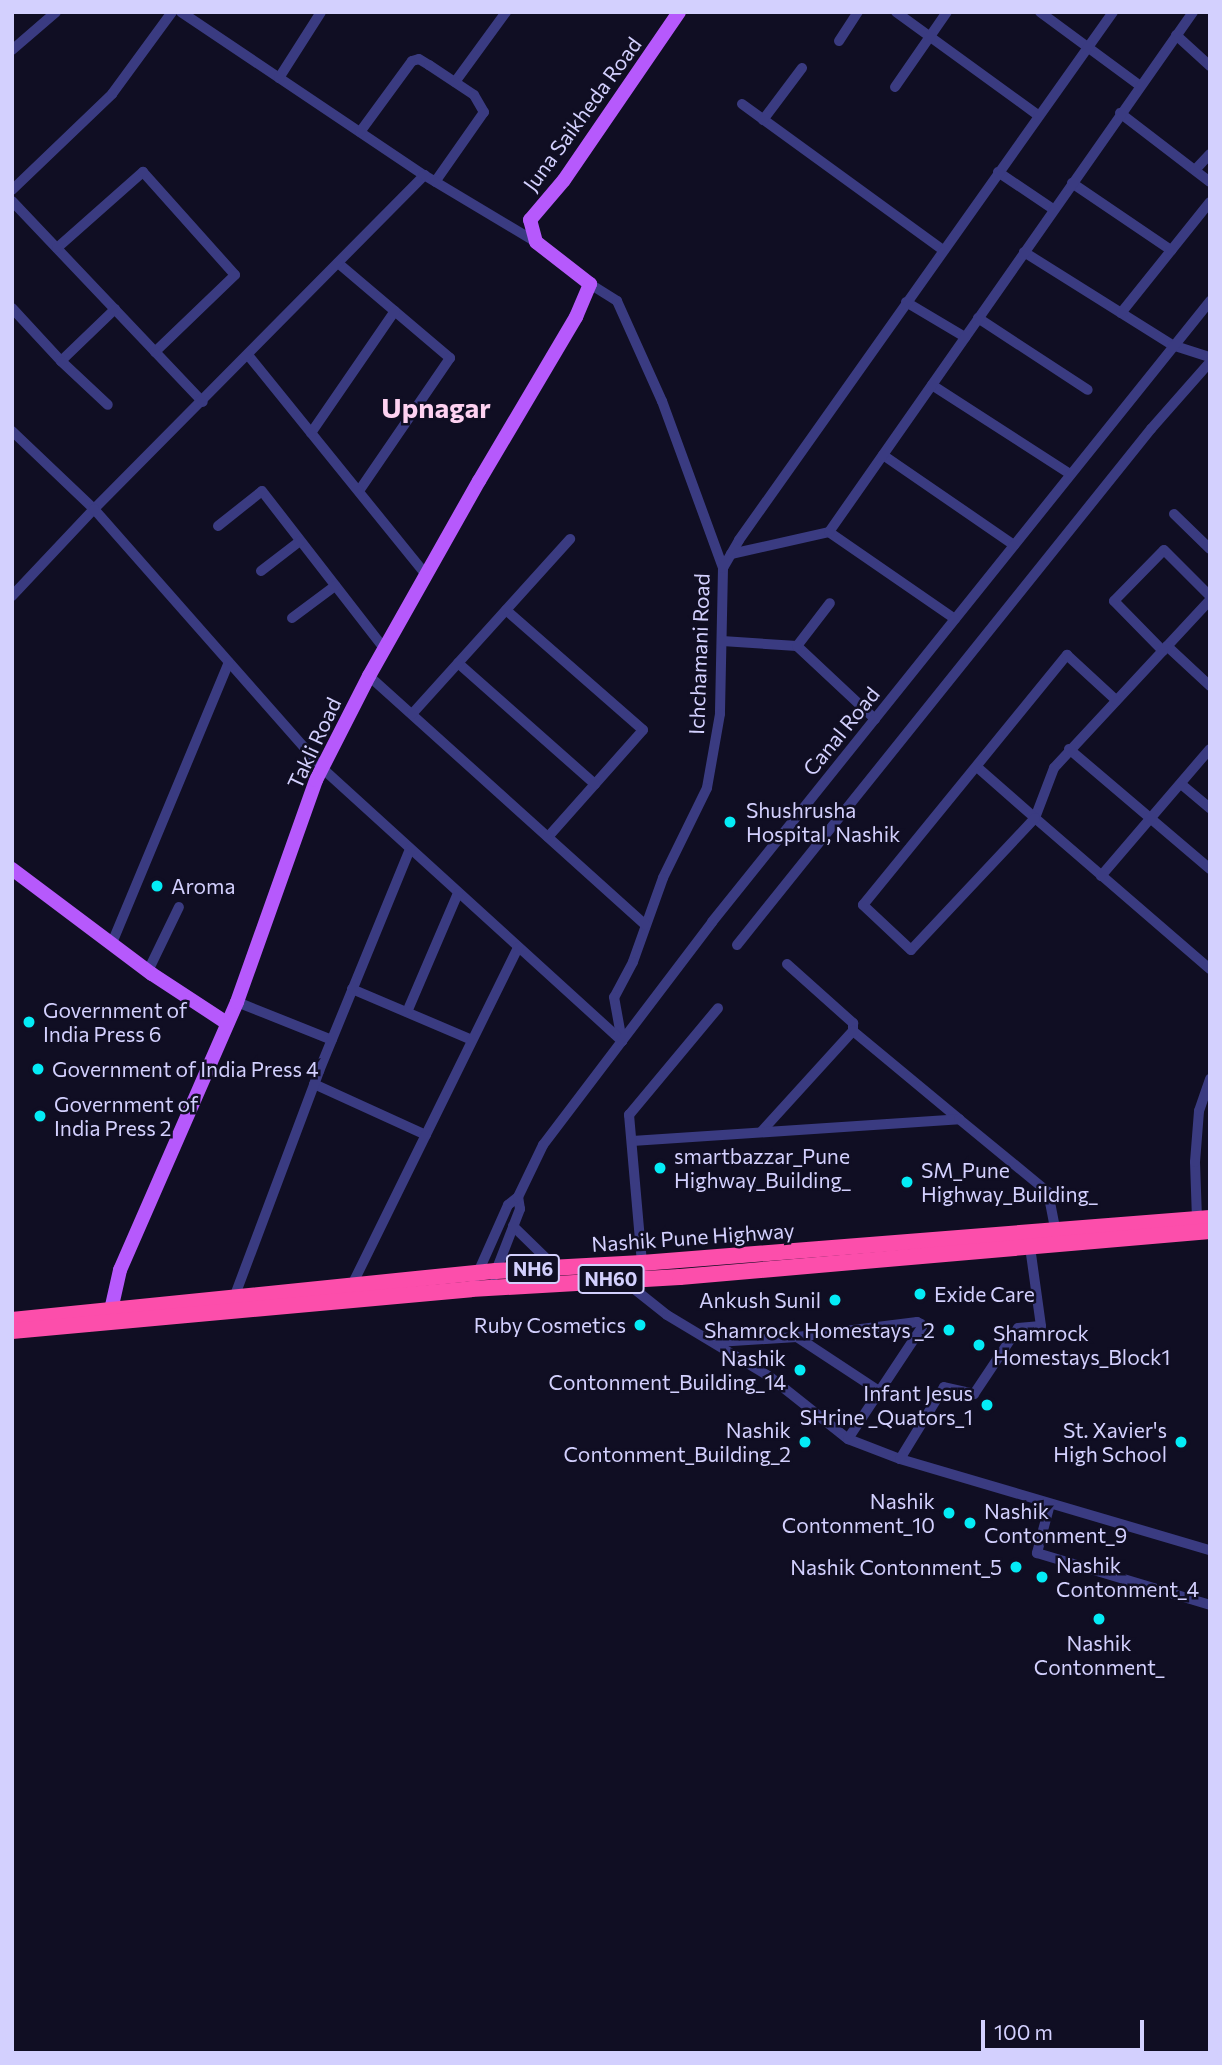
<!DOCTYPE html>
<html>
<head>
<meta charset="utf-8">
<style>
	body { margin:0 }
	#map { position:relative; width:1222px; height:2065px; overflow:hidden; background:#100e23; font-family:Commissioner,sans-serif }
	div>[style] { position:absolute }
	.minor>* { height:10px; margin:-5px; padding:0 5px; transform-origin:5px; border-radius:5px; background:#3a3b81 }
	.major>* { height:14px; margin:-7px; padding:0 7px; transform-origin:7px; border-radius:7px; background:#b659fc }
	.highway>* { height:16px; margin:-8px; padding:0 8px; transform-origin:8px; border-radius:8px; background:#fc4eab }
	.dots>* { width:19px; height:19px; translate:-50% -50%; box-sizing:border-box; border:4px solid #100e23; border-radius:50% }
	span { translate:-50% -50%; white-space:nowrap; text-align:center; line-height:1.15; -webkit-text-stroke:5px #100e23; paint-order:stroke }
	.shield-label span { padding:2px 5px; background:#100e23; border:2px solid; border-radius:5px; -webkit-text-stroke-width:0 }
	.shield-label { font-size:19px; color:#d3d0fe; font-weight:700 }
	.street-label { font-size:21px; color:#d3d0fe }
	.poi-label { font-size:21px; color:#d3d0fe }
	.left { translate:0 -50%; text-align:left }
	.right { translate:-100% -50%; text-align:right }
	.district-label { font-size:28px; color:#fed2f1; font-weight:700 }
	.frame { position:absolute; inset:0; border:14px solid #d3d0fe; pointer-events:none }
	.scale { position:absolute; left:981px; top:2020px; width:163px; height:32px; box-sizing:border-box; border:4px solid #d3d0fe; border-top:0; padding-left:9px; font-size:21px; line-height:24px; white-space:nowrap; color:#d3d0fe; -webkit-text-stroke:5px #100e23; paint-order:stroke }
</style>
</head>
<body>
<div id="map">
	<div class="minor">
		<div style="left:181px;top:12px;width:293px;rotate:33.9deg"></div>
		<div style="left:896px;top:12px;width:175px;rotate:36deg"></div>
		<div style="left:1040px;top:12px;width:123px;rotate:36.4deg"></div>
		<div style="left:1176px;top:35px;width:46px;rotate:42.4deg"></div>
		<div style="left:839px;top:41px;width:35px;rotate:-57deg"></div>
		<div style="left:12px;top:50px;width:58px;rotate:-40.8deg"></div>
		<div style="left:279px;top:78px;width:78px;rotate:-57.5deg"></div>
		<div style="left:455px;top:82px;width:87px;rotate:-53.9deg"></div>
		<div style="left:895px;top:87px;width:91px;rotate:-55.3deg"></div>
		<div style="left:742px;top:104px;width:248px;rotate:36deg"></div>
		<div style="left:1120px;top:113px;width:113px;rotate:37.5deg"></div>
		<div style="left:763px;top:120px;width:65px;rotate:-53.1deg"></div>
		<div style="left:360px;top:132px;width:88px;rotate:-53.8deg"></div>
		<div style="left:412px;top:61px;width:7px;rotate:-16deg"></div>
		<div style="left:419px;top:59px;width:12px;rotate:31deg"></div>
		<div style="left:429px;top:65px;width:54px;rotate:33.7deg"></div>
		<div style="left:474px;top:95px;width:20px;rotate:60deg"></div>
		<div style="left:484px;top:112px;width:85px;rotate:125deg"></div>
		<div style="left:1195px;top:170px;width:22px;rotate:-47deg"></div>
		<div style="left:998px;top:172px;width:66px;rotate:33.9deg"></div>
		<div style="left:1072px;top:183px;width:120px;rotate:34.1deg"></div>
		<div style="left:12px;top:190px;width:139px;rotate:-43.8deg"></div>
		<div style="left:112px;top:94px;width:102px;rotate:-53.8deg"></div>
		<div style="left:12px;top:201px;width:277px;rotate:46.5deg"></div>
		<div style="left:57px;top:248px;width:115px;rotate:-41.5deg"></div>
		<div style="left:143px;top:172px;width:138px;rotate:48.2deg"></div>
		<div style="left:235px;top:275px;width:111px;rotate:136.1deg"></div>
		<div style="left:1024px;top:252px;width:175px;rotate:32.1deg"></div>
		<div style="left:1172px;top:345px;width:40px;rotate:18deg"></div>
		<div style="left:338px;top:263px;width:147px;rotate:40.3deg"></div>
		<div style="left:450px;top:358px;width:161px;rotate:124.4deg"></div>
		<div style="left:590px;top:284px;width:32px;rotate:32deg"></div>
		<div style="left:617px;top:301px;width:110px;rotate:65.8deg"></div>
		<div style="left:662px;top:401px;width:178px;rotate:69.9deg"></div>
		<div style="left:723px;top:568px;width:146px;rotate:91.2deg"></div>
		<div style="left:720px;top:714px;width:75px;rotate:100deg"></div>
		<div style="left:707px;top:788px;width:100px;rotate:116.1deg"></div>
		<div style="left:663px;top:878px;width:89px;rotate:109.7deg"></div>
		<div style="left:633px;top:962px;width:40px;rotate:118deg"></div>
		<div style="left:614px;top:997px;width:45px;rotate:79.7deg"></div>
		<div style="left:906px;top:302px;width:69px;rotate:30.7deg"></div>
		<div style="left:12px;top:308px;width:72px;rotate:47.2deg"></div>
		<div style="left:61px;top:361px;width:75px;rotate:-43.9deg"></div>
		<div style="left:1121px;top:313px;width:142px;rotate:-51.3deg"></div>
		<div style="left:978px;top:318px;width:131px;rotate:33.2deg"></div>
		<div style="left:248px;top:355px;width:283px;rotate:51deg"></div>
		<div style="left:61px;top:361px;width:64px;rotate:43.1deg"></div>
		<div style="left:932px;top:385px;width:164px;rotate:32.8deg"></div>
		<div style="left:12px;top:431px;width:113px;rotate:43.6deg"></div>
		<div style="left:94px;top:509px;width:470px;rotate:-45.3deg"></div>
		<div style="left:424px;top:175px;width:131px;rotate:30.9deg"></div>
		<div style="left:311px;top:433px;width:148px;rotate:-55.5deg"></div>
		<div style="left:883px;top:455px;width:159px;rotate:34.5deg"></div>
		<div style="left:1174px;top:514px;width:50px;rotate:44.2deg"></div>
		<div style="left:218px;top:526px;width:56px;rotate:-38.5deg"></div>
		<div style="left:262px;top:491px;width:199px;rotate:52.2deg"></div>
		<div style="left:731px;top:554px;width:100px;rotate:-12.7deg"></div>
		<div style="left:723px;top:568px;width:32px;rotate:-60deg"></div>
		<div style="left:739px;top:540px;width:647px;rotate:-54.69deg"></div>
		<div style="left:261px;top:571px;width:49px;rotate:-37.6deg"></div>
		<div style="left:12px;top:596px;width:120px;rotate:-46.7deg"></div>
		<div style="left:94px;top:509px;width:345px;rotate:48.6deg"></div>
		<div style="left:322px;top:768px;width:406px;rotate:42.3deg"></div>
		<div style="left:1210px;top:600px;width:229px;rotate:132.9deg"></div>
		<div style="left:1054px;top:768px;width:53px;rotate:110.8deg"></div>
		<div style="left:1035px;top:818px;width:231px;rotate:40.8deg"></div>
		<div style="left:506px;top:610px;width:182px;rotate:41.2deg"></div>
		<div style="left:643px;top:730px;width:143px;rotate:131.6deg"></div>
		<div style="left:292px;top:618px;width:54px;rotate:-36.7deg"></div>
		<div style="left:955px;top:619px;width:153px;rotate:-145.4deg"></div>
		<div style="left:829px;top:532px;width:635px;rotate:-55.01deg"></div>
		<div style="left:722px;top:641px;width:75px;rotate:3.8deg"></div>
		<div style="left:797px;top:646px;width:107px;rotate:43.1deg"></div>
		<div style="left:797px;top:646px;width:54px;rotate:-52.5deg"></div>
		<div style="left:1167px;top:646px;width:59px;rotate:42.9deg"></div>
		<div style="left:1163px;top:651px;width:70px;rotate:-134.4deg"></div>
		<div style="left:1114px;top:601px;width:71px;rotate:-45.6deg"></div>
		<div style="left:1164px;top:550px;width:65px;rotate:45deg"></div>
		<div style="left:458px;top:663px;width:183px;rotate:41.5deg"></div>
		<div style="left:369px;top:676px;width:372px;rotate:42deg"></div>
		<div style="left:412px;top:714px;width:236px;rotate:-47.9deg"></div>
		<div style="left:1069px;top:749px;width:185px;rotate:40.4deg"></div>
		<div style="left:977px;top:767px;width:77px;rotate:41.3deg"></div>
		<div style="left:1035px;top:818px;width:181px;rotate:133.2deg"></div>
		<div style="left:911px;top:950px;width:66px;rotate:-136.8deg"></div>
		<div style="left:863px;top:905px;width:323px;rotate:-50.8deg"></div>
		<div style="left:1067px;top:655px;width:67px;rotate:42.6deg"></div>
		<div style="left:1181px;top:784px;width:38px;rotate:40deg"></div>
		<div style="left:1101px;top:876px;width:167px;rotate:-49.4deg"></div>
		<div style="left:112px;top:943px;width:304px;rotate:-67.4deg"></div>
		<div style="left:737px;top:945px;width:662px;rotate:-51.26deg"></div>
		<div style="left:1151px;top:429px;width:89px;rotate:-48.6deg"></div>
		<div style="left:787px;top:964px;width:89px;rotate:41.8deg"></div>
		<div style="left:853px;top:1023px;width:8px;rotate:90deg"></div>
		<div style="left:148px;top:971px;width:71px;rotate:-64.2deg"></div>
		<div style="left:352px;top:989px;width:130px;rotate:23deg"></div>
		<div style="left:237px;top:1002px;width:102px;rotate:21.8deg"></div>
		<div style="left:407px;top:1012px;width:129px;rotate:-66.8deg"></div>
		<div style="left:314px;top:1084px;width:123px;rotate:24.5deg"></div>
		<div style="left:761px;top:1132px;width:137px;rotate:-47.7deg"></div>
		<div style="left:853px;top:1031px;width:138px;rotate:39.7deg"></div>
		<div style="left:632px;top:1141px;width:328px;rotate:-3.8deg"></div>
		<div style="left:959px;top:1119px;width:115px;rotate:39.4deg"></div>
		<div style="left:1048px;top:1192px;width:38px;rotate:79deg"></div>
		<div style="left:1197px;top:1219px;width:57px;rotate:-92deg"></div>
		<div style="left:1195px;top:1162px;width:51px;rotate:-85.5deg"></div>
		<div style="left:1199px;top:1111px;width:34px;rotate:-71deg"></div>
		<div style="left:513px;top:1226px;width:60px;rotate:44.3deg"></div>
		<div style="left:642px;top:1263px;width:149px;rotate:-95deg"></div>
		<div style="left:629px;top:1115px;width:139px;rotate:-50.2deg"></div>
		<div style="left:494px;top:1276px;width:72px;rotate:-68.8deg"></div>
		<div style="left:520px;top:1209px;width:12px;rotate:-99deg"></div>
		<div style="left:476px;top:1277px;width:79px;rotate:-66deg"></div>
		<div style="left:508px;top:1205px;width:13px;rotate:-39deg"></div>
		<div style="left:518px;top:1197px;width:58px;rotate:-64.3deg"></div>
		<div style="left:543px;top:1145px;width:280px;rotate:-52.8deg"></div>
		<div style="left:712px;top:922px;width:796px;rotate:-51.27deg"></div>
		<div style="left:623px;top:1280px;width:56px;rotate:38.5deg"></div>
		<div style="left:667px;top:1315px;width:120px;rotate:31deg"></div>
		<div style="left:770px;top:1377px;width:100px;rotate:38.5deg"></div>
		<div style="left:848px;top:1439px;width:56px;rotate:21deg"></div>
		<div style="left:900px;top:1459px;width:323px;rotate:16.4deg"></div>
		<div style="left:351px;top:1287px;width:379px;rotate:-63.8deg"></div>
		<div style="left:232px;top:1303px;width:248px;rotate:-69.4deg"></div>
		<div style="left:319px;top:1071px;width:240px;rotate:-67.7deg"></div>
		<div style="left:797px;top:1337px;width:121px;rotate:-7.1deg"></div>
		<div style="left:917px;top:1322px;width:4px;rotate:27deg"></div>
		<div style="left:921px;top:1324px;width:3px;rotate:72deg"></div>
		<div style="left:922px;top:1327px;width:134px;rotate:123.5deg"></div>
		<div style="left:717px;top:1342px;width:80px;rotate:-3.6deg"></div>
		<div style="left:797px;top:1337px;width:98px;rotate:33.4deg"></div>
		<div style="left:900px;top:1459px;width:84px;rotate:-58.6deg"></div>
		<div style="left:944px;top:1387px;width:31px;rotate:13deg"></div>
		<div style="left:974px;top:1394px;width:79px;rotate:-56.3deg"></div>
		<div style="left:1018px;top:1328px;width:23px;rotate:-5deg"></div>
		<div style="left:1041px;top:1326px;width:80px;rotate:-97.9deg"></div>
		<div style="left:1050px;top:1504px;width:51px;rotate:104.9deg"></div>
		<div style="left:1037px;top:1553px;width:181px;rotate:16.7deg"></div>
	</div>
	<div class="major">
		<div style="left:12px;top:869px;width:175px;rotate:36.9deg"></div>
		<div style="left:152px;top:974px;width:90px;rotate:33.2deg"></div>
		<div style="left:111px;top:1310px;width:41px;rotate:-77.3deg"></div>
		<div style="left:120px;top:1270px;width:292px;rotate:-66.4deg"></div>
		<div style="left:237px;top:1002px;width:236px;rotate:-70.4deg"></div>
		<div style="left:316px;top:780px;width:117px;rotate:-63deg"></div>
		<div style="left:369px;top:676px;width:224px;rotate:-60.6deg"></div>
		<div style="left:479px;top:481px;width:191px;rotate:-59.4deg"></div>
		<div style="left:576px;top:317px;width:36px;rotate:-67deg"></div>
		<div style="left:590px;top:284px;width:68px;rotate:-142.1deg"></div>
		<div style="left:536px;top:242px;width:23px;rotate:-105deg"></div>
		<div style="left:530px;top:220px;width:52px;rotate:-49.6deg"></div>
		<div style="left:564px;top:180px;width:204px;rotate:-55.6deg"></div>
	</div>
	<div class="highway">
		<div style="left:12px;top:1320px;width:486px;rotate:-5.8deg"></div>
		<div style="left:496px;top:1271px;width:146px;rotate:-3.1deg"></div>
		<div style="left:642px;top:1263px;width:570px;rotate:-4.53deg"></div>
		<div style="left:12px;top:1331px;width:461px;rotate:-5.2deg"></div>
		<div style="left:471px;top:1289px;width:209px;rotate:-3.3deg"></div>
		<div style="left:680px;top:1277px;width:532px;rotate:-4.96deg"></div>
	</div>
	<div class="dots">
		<div style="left:730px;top:822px;background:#04ecf6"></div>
		<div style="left:157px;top:886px;background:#04ecf6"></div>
		<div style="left:29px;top:1022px;background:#04ecf6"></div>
		<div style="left:38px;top:1069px;background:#04ecf6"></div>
		<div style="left:40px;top:1116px;background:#04ecf6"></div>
		<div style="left:660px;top:1168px;background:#04ecf6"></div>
		<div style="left:907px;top:1182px;background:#04ecf6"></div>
		<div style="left:920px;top:1294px;background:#04ecf6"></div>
		<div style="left:835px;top:1300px;background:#04ecf6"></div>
		<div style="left:640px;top:1325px;background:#04ecf6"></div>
		<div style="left:949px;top:1330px;background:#04ecf6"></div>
		<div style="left:979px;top:1345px;background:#04ecf6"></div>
		<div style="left:800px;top:1370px;background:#04ecf6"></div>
		<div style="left:987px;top:1405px;background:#04ecf6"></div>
		<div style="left:805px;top:1442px;background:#04ecf6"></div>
		<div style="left:1181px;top:1442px;background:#04ecf6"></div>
		<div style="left:949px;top:1513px;background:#04ecf6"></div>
		<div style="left:970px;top:1523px;background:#04ecf6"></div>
		<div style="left:1016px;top:1567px;background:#04ecf6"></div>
		<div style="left:1042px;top:1577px;background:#04ecf6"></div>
		<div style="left:1099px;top:1619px;background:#04ecf6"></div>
	</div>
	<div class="shield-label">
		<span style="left:533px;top:1269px">NH6</span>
		<span style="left:611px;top:1279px">NH60</span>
	</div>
	<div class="street-label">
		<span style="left:582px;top:114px;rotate:-54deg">Juna Saikheda Road</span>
		<span style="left:699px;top:654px;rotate:-88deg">Ichchamani Road</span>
		<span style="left:841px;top:731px;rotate:-51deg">Canal Road</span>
		<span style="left:314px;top:743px;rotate:-65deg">Takli Road</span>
		<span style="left:693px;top:1237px;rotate:-4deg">Nashik Pune Highway</span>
	</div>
	<div class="poi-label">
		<span class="left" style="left:746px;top:822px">Shushrusha<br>Hospital, Nashik</span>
		<span class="left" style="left:171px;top:886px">Aroma</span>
		<span class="left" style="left:43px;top:1022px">Government of<br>India Press 6</span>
		<span class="left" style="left:52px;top:1069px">Government of India Press 4</span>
		<span class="left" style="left:54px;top:1116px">Government of<br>India Press 2</span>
		<span class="left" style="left:674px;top:1168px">smartbazzar_Pune<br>Highway_Building_</span>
		<span class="left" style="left:921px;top:1182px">SM_Pune<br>Highway_Building_</span>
		<span class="left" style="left:934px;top:1294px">Exide Care</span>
		<span class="right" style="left:821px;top:1300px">Ankush Sunil</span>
		<span class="right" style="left:626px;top:1325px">Ruby Cosmetics</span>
		<span class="right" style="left:935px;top:1330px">Shamrock Homestays _2</span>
		<span class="left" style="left:993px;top:1345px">Shamrock<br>Homestays_Block1</span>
		<span class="right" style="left:786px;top:1370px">Nashik<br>Contonment_Building_14</span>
		<span class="right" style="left:973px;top:1405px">Infant Jesus<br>SHrine _Quators_1</span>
		<span class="right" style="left:791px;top:1442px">Nashik<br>Contonment_Building_2</span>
		<span class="right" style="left:1167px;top:1442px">St. Xavier's<br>High School</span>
		<span class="right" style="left:935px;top:1513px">Nashik<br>Contonment_10</span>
		<span class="left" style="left:984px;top:1523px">Nashik<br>Contonment_9</span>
		<span class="left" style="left:1056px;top:1577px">Nashik<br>Contonment_4</span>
		<span class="right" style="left:1002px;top:1567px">Nashik Contonment_5</span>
		<span style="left:1099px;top:1655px">Nashik<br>Contonment_</span>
	</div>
	<div class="district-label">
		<span style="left:436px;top:407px">Upnagar</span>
	</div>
	<div class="frame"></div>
	<div class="scale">100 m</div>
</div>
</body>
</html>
